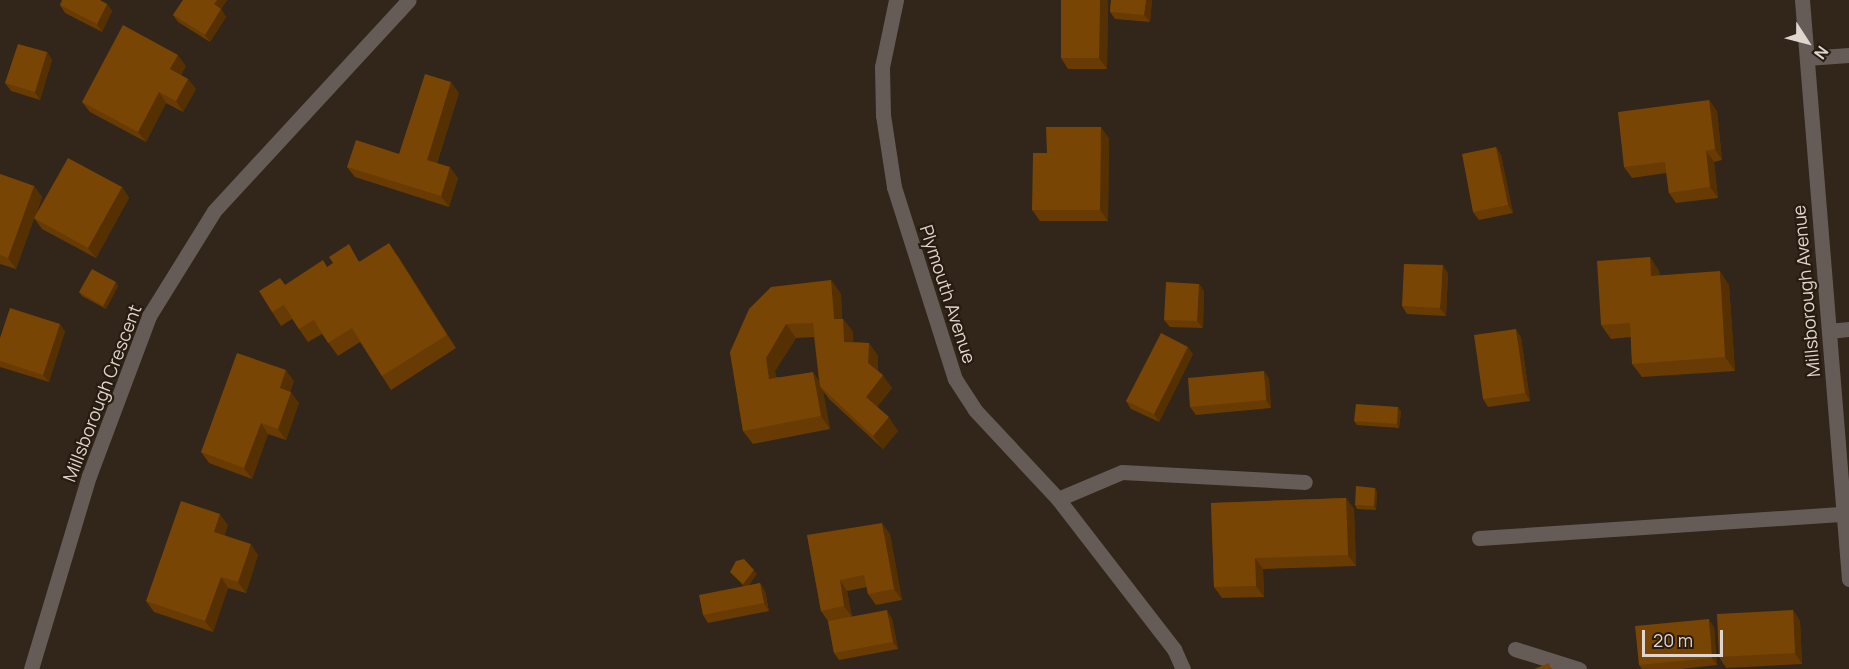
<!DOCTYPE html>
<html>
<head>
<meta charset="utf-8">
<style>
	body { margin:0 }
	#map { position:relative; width:1849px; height:669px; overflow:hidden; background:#322519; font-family:Manrope,sans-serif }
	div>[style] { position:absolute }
	.minor>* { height:15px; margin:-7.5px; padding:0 7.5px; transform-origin:7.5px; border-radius:7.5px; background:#655c58 }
	.wall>* { inset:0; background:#673b03 }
	.shaded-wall>* { inset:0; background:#543003 }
	.building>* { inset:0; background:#784504 }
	span { translate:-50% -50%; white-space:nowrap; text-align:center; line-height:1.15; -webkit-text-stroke:4.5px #281b0f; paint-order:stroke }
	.street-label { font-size:18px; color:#dfd6cf }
	.north { position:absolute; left:1777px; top:12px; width:60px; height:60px; -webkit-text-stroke:4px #281b0f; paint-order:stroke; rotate:126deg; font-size:16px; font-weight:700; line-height:24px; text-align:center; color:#dfd6cf }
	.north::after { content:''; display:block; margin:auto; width:21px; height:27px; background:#dfd6cf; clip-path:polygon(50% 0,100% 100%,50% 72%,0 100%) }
	.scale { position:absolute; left:1642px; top:630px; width:81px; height:27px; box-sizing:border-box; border:3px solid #dfd6cf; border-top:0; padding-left:8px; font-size:18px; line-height:21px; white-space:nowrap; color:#dfd6cf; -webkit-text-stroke:4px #281b0f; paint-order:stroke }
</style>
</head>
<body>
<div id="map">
	<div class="minor">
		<div style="left:896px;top:0;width:68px;rotate:101.8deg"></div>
		<div style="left:882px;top:67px;width:48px;rotate:88.8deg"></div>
		<div style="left:883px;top:115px;width:73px;rotate:81.3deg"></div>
		<div style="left:894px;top:187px;width:201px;rotate:72.4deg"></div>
		<div style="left:955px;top:379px;width:37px;rotate:57deg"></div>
		<div style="left:975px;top:410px;width:122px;rotate:47deg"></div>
		<div style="left:1058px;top:499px;width:190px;rotate:52.3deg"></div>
		<div style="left:1174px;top:649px;width:22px;rotate:66deg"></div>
		<div style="left:1802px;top:0;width:581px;rotate:85.36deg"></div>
		<div style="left:1807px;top:58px;width:42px;rotate:-4.1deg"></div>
		<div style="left:1829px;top:331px;width:20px;rotate:-6deg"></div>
		<div style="left:1058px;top:499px;width:69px;rotate:-22.9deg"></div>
		<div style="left:1122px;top:472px;width:183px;rotate:3.1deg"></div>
		<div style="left:1479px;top:538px;width:366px;rotate:-3.8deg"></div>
		<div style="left:1515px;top:649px;width:67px;rotate:17.4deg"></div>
		<div style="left:31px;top:669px;width:202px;rotate:-73.3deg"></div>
		<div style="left:89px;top:476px;width:171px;rotate:-69.4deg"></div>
		<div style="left:149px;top:316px;width:123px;rotate:-58.2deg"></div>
		<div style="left:214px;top:211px;width:287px;rotate:-47.3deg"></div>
	</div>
	<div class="wall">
		<div style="clip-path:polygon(183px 0,227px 0,221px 9px,226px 17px,210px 42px,178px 22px,173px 15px)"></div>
		<div style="clip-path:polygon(1061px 0,1108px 0,1107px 69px,1068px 69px,1061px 58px)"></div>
		<div style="clip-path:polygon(1111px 0,1152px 0,1150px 22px,1115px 19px,1110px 12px)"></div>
		<div style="clip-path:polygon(107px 4px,112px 11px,102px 32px,65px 13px,60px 5px)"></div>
		<div style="clip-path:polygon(47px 52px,52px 60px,40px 100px,11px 91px,5px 83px)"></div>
		<div style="clip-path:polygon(186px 66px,181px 75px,188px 79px,196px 89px,183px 112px,166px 103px,146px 142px,90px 112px,82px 102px)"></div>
		<div style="clip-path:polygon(459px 93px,437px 163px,458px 178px,449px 207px,355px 177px,347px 167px,399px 154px)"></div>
		<div style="clip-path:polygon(1709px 100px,1717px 111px,1722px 160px,1714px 162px,1718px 198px,1676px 203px,1669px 193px,1666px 173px,1632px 178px,1624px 167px)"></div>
		<div style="clip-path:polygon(1109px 138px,1108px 221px,1040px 221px,1032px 210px,1047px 153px)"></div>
		<div style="clip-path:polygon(1496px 147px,1501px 155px,1513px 213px,1479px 220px,1473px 212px)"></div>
		<div style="clip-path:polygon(0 174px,34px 186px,42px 197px,35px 218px,122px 187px,129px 198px,96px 258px,42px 229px,34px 218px,16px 269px,0 264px)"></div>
		<div style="clip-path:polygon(398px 256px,456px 348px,391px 390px,360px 342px,338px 356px,322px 334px,308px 342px,292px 319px,281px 326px,272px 312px,280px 278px,285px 285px,328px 267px,360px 261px)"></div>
		<div style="clip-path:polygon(1650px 257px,1659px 271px,1660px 276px,1729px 285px,1735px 371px,1642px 377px,1632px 364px,1631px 337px,1611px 339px,1601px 325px)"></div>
		<div style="clip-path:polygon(1448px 273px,1446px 316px,1407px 314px,1402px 306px)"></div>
		<div style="clip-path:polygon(evenodd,831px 280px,841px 294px,842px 319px,843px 319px,853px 332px,853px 342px,869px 343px,878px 356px,878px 371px,892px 388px,877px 407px,898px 431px,883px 449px,829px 399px,823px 391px,830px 429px,753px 444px,743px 431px,730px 352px,831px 280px,814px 337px,819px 381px,776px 377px,775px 371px,796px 338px,814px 337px)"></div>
		<div style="clip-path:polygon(1199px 284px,1204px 291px,1203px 328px,1170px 327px,1164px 320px)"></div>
		<div style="clip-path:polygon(118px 286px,106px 309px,82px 296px,79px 292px)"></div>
		<div style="clip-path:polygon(65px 331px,49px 382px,0 367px,0 338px)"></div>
		<div style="clip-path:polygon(1521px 337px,1530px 401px,1488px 407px,1483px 399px)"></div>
		<div style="clip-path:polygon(1193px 354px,1159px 422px,1131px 409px,1126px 401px)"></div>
		<div style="clip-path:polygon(1269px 378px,1271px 408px,1196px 415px,1190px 407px)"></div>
		<div style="clip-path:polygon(294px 381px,290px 392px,299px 403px,286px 440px,268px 434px,252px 479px,209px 463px,201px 452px)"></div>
		<div style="clip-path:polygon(1401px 411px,1399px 428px,1357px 425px,1354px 421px)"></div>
		<div style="clip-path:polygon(1375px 488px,1377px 492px,1376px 510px,1357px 509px,1355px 505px)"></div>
		<div style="clip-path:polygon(1346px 498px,1354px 509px,1356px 566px,1263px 569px,1264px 597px,1222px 598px,1214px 587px,1211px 503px)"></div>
		<div style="clip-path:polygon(228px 525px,224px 535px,258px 555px,246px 593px,228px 588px,213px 632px,154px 612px,146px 601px)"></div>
		<div style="clip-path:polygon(890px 534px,902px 600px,876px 605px,868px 594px,867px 587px,847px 591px,852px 617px,892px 618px,898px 649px,839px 660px,834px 653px,828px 621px,821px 611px,807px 535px)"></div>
		<div style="clip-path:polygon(730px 572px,757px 574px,748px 586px,760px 583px,765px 591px,769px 611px,708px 623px,703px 615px,744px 586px)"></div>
		<div style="clip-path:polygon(1793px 610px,1800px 621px,1802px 664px,1726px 668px,1719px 657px)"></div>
		<div style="clip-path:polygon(1714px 627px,1717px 665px,1681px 669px,1642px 669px,1639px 665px)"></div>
	</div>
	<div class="shaded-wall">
		<div style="clip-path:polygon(217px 0,227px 0,221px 9px,226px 17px,210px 42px,205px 35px,214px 4px)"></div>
		<div style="clip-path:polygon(1100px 0,1108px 0,1107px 69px,1099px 58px)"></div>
		<div style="clip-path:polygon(1146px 0,1152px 0,1150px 22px,1144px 15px)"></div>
		<div style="clip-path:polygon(107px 4px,112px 11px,102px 32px,97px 24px)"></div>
		<div style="clip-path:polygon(47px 52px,52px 60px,40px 100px,35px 92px)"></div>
		<div style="clip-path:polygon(178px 55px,186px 66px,178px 80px,170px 69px)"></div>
		<div style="clip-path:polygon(188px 79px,196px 89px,183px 112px,176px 101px)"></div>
		<div style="clip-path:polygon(451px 82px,459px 93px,434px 170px,427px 160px)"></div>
		<div style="clip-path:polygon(159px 92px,166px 103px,146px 142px,138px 132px)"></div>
		<div style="clip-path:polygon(1709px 100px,1717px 111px,1722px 160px,1715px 149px)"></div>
		<div style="clip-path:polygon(1101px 127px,1109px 138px,1108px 221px,1100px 210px)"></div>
		<div style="clip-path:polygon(1496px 147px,1501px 155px,1513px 213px,1508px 205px)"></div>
		<div style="clip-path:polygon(1706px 151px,1714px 162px,1718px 198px,1710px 187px)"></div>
		<div style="clip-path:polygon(450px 167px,458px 178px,449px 207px,441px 196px)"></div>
		<div style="clip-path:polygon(34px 186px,42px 197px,16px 269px,8px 258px)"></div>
		<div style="clip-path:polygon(122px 187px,129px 198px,96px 258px,88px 248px)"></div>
		<div style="clip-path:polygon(389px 243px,398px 256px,456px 348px,447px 335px)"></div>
		<div style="clip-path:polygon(1650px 257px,1659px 271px,1661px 290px,1651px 276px)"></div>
		<div style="clip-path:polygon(1443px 265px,1448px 273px,1446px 316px,1440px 308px)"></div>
		<div style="clip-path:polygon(1720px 271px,1729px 285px,1735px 371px,1725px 357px)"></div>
		<div style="clip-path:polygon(831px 280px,841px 294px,843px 332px,834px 319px)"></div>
		<div style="clip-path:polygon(116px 282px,118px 286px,106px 309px,103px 306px)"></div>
		<div style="clip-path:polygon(1199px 284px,1204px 291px,1203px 328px,1197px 321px)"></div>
		<div style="clip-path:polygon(843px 319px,853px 332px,854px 356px,844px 342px)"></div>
		<div style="clip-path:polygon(60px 324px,65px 331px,49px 382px,43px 375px)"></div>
		<div style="clip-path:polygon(786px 324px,796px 338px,775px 371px,778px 392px,769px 379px,766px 358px)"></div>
		<div style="clip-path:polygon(1516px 329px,1521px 337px,1530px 401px,1525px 393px)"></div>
		<div style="clip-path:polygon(869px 343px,878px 356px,878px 377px,868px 363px)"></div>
		<div style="clip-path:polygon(1188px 347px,1193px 354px,1159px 422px,1154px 414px)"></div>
		<div style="clip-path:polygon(286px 370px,294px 381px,287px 399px,280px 388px)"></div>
		<div style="clip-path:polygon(1264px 371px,1269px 378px,1271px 408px,1266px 400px)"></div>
		<div style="clip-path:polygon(813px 372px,822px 385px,820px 386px,823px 391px,830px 429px,821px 416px)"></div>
		<div style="clip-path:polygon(883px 375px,892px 388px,875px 410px,866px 397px)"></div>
		<div style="clip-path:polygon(291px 392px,299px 403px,286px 440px,278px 429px)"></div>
		<div style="clip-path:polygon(1398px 407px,1401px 411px,1399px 428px,1397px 424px)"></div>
		<div style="clip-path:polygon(889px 417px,898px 431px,883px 449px,873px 436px)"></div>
		<div style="clip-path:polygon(261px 423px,268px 434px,252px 479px,244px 468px)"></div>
		<div style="clip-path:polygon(1375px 488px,1377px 492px,1376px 510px,1374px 506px)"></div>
		<div style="clip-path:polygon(1346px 498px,1354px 509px,1356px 566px,1348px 555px)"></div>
		<div style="clip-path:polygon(220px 514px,228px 525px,222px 543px,214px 532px)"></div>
		<div style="clip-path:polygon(882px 523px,890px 534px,902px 600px,894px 589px)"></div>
		<div style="clip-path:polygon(251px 544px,258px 555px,246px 593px,238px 582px)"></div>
		<div style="clip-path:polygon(1255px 558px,1263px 569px,1264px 597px,1256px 586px)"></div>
		<div style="clip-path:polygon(754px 570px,757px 574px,746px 588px,743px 584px)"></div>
		<div style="clip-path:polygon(221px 577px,228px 588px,213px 632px,205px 621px)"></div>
		<div style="clip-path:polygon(840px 580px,847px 591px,852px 617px,844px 606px)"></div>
		<div style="clip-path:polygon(760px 583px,765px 591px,769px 611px,764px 603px)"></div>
		<div style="clip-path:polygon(887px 610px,892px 618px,898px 649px,893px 642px)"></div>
		<div style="clip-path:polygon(1793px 610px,1800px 621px,1802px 664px,1795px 653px)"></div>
		<div style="clip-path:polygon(1709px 619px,1714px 627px,1717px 665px,1712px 658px)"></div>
	</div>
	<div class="building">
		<div style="clip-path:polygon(62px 0,100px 0,107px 4px,97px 24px,60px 5px)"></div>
		<div style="clip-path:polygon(183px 0,217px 0,214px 4px,221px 9px,205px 35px,173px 15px)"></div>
		<div style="clip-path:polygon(1061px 0,1100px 0,1099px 58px,1061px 58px)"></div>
		<div style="clip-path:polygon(1111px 0,1146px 0,1144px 15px,1110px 12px)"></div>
		<div style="clip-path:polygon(123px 25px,178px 55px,170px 69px,188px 79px,176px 101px,159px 92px,138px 132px,82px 102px)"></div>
		<div style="clip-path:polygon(18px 44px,47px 52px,35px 92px,5px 83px)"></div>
		<div style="clip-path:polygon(425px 74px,451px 82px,427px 160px,450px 167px,441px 196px,347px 167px,356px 140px,399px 154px)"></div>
		<div style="clip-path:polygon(1709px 100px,1715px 149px,1706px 151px,1710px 187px,1669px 193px,1665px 162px,1624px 167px,1618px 112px)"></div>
		<div style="clip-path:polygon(1046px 127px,1101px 127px,1100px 210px,1032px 210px,1033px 153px,1047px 153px)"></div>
		<div style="clip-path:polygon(1496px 147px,1508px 205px,1473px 212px,1462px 154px)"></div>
		<div style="clip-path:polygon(68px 158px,122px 187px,88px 248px,34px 218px)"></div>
		<div style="clip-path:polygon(0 174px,34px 186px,8px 258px,0 255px)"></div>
		<div style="clip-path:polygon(389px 243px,447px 335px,382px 376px,352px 328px,328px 343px,314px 320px,299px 329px,284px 305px,272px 312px,259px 291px,280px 278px,285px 285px,323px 260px,327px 267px,333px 263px,329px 257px,349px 244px,359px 262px)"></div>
		<div style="clip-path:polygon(1650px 257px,1651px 276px,1720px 271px,1725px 357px,1632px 364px,1630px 323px,1601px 325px,1597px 261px)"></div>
		<div style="clip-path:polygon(1404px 264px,1443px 265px,1440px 308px,1402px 306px)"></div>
		<div style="clip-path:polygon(92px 269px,116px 282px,103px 306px,79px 292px)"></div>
		<div style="clip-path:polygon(831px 280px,834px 319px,843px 319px,844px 342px,869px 343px,868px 363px,883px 375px,866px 397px,889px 417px,873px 436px,820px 386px,813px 323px,786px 324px,766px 358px,769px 379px,813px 372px,821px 416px,743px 431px,730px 352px,749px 309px,771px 287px)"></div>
		<div style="clip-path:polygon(1166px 282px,1199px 284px,1197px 321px,1164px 320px)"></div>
		<div style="clip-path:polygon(10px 308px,60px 324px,43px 375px,0 361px,0 338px)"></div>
		<div style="clip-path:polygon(1516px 329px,1525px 393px,1483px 399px,1474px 335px)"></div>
		<div style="clip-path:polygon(1161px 333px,1188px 347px,1154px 414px,1126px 401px)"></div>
		<div style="clip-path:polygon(237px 353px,286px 370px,280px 388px,291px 392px,278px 429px,261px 423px,244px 468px,201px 452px)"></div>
		<div style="clip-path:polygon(1264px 371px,1266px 400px,1190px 407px,1188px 378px)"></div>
		<div style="clip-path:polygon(1356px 404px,1398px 407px,1397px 424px,1354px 421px)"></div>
		<div style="clip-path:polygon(1356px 486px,1375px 488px,1374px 506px,1355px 505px)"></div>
		<div style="clip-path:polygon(1346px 498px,1348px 555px,1255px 558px,1256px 586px,1214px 587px,1211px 503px)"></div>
		<div style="clip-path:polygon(181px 501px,220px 514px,214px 532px,251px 544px,238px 582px,221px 577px,205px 621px,146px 601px)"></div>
		<div style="clip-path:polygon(882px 523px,894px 589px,868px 594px,864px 575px,840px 580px,844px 606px,821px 611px,807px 535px)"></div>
		<div style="clip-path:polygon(744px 559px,754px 570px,743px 584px,730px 572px,736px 561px)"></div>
		<div style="clip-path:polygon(760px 583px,764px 603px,703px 615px,699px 595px)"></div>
		<div style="clip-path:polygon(887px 610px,893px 642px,834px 653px,828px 621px)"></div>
		<div style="clip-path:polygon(1793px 610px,1795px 653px,1719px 657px,1717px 614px)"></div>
		<div style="clip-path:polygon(1709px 619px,1712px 658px,1639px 665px,1635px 626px)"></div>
		<div style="clip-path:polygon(1549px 663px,1551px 669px,1534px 669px)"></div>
	</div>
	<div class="street-label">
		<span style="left:1806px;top:291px;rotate:-95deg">Millsborough Avenue</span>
		<span style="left:948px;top:294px;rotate:72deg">Plymouth Avenue</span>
		<span style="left:102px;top:393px;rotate:-69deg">Millsborough Crescent</span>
	</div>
	<div class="north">N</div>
	<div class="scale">20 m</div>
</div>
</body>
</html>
